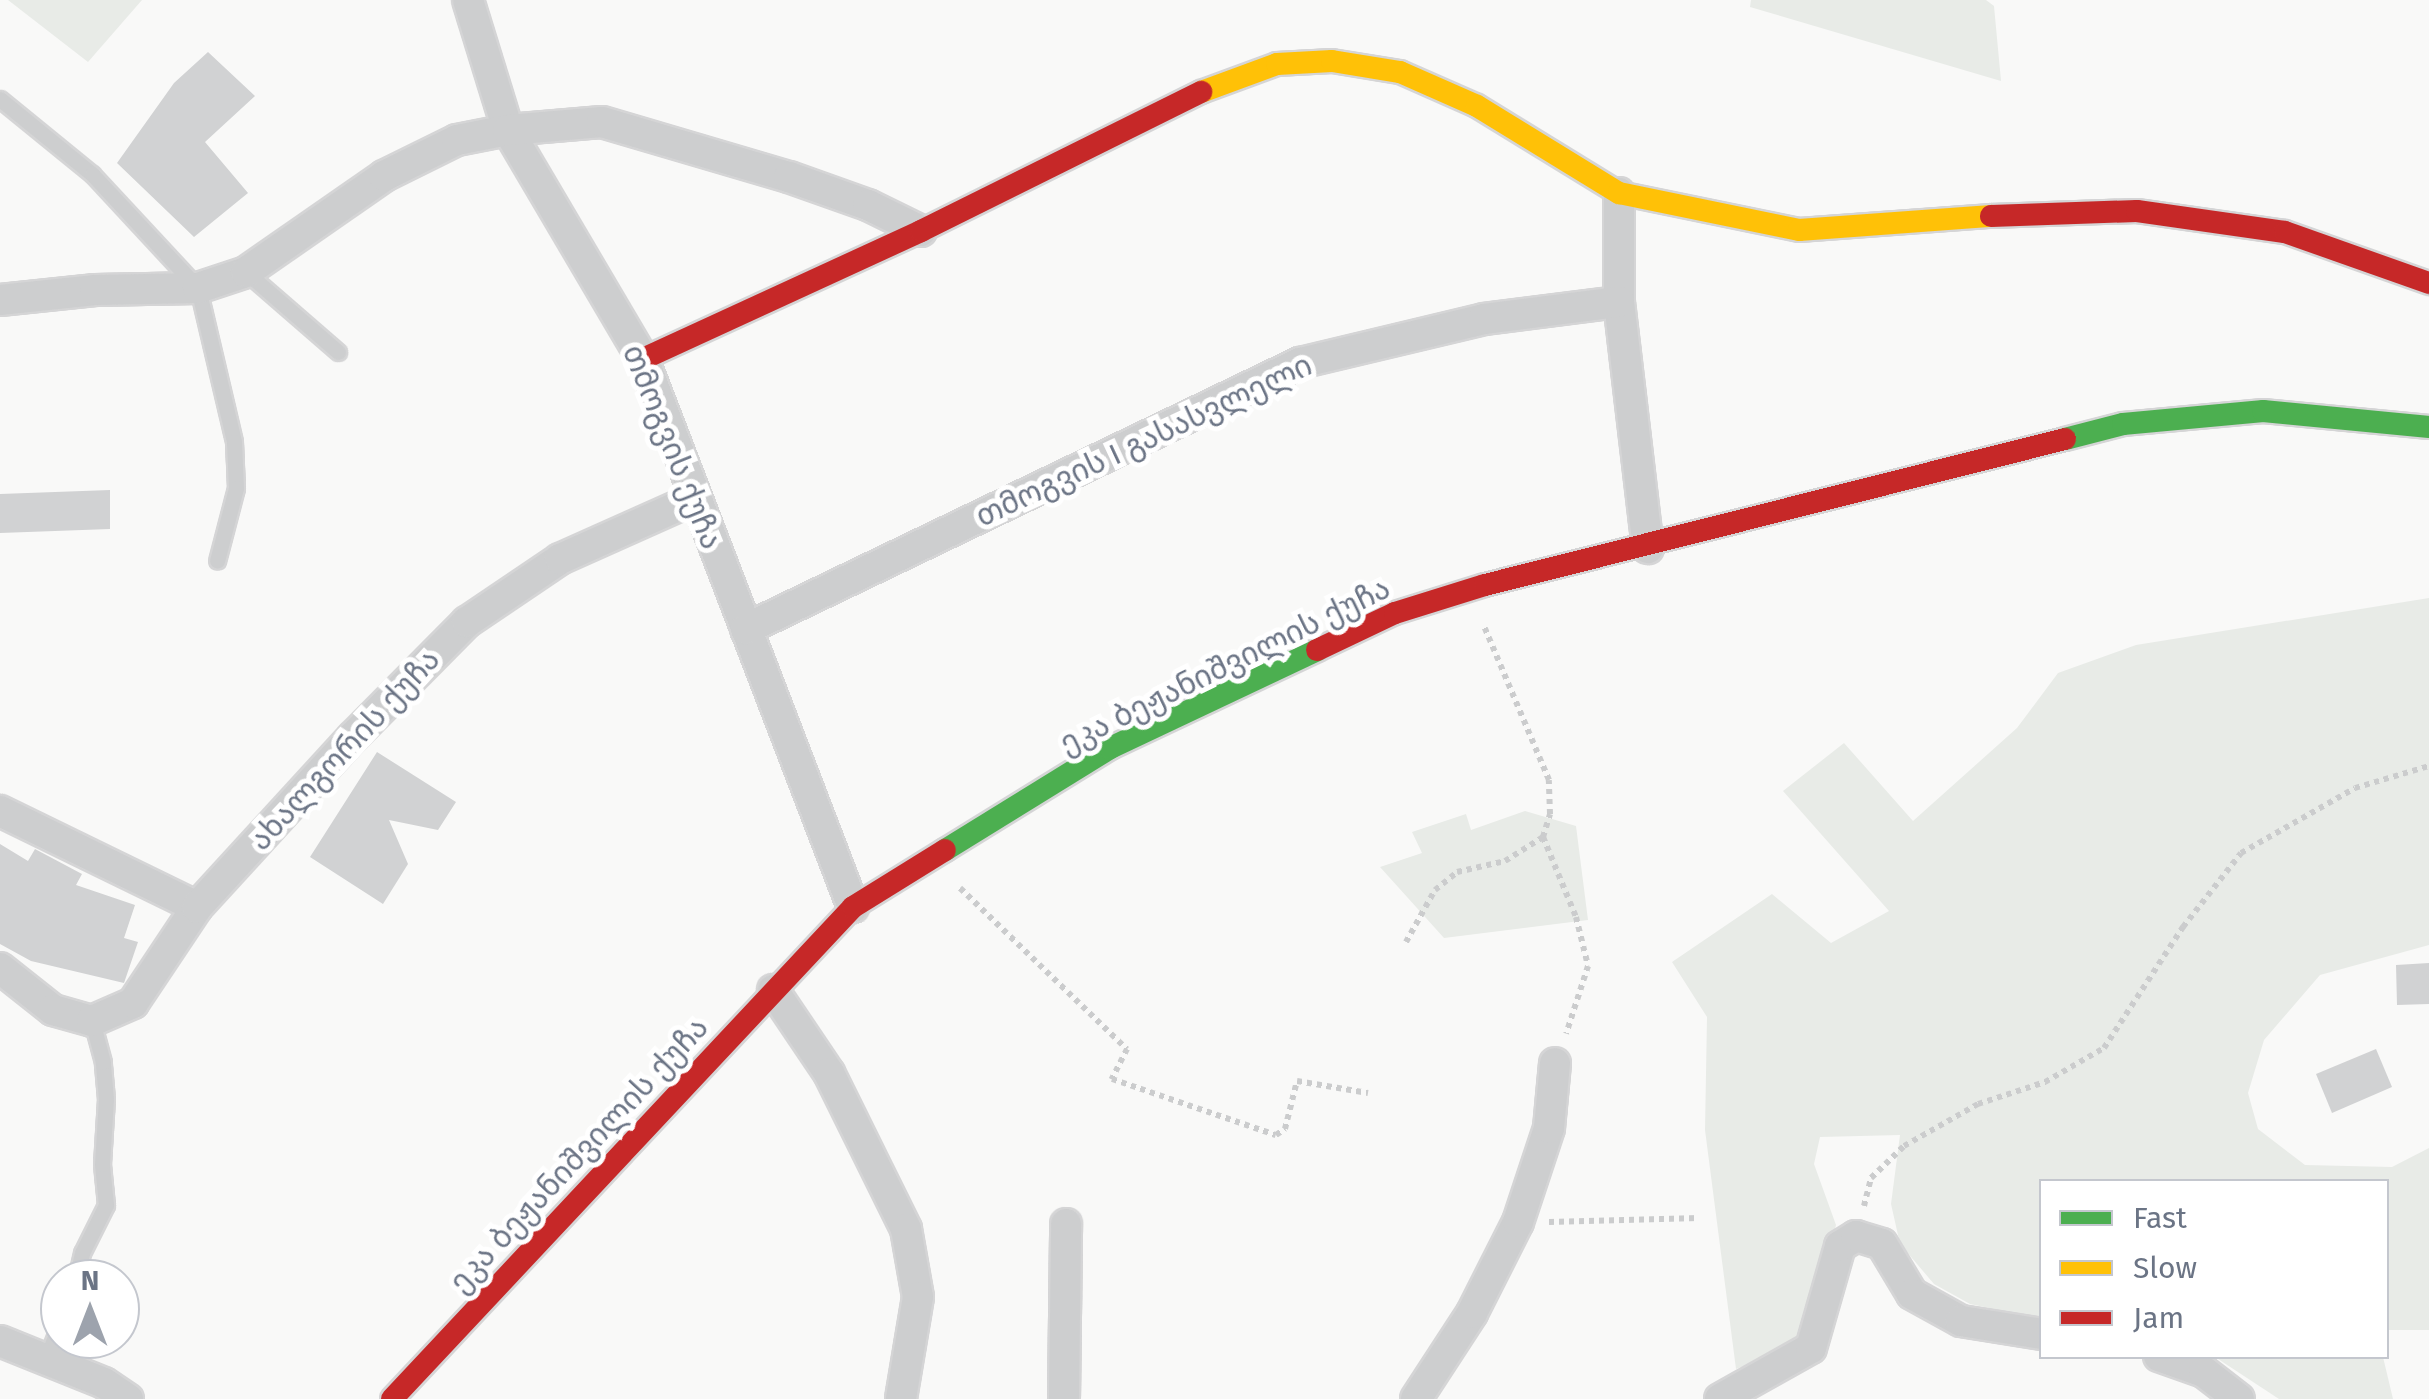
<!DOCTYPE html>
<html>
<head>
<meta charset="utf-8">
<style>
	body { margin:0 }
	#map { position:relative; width:2429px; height:1399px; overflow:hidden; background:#f9f9f8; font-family:"Fira Sans","Noto Sans Georgian",sans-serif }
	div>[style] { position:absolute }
	.green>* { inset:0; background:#e8ebe7 }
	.building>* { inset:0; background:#d1d2d3 }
	.path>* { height:6px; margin-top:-3px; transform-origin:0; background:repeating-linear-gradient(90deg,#cbcccd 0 5px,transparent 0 10px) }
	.roads { filter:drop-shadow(2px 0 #d5d5d6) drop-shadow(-2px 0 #d5d5d6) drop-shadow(0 2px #d5d5d6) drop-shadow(0 -2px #d5d5d6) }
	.lane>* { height:15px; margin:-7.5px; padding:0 7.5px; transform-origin:7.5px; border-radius:7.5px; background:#cdcecf }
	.street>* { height:30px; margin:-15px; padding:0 15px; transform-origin:15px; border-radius:15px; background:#cdcecf }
	.fast>* { height:22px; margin:-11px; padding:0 11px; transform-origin:11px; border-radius:11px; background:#4caf50 }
	.slow>* { height:22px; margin:-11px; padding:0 11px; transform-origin:11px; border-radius:11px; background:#ffc107 }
	.jam>* { height:22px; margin:-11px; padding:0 11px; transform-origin:11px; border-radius:11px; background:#c62828 }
	span { translate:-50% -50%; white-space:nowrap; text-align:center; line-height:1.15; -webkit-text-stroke:10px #fff; paint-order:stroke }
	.street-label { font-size:30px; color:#6b7485 }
	.legend { position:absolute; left:2039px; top:1179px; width:350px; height:180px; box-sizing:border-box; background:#fff; border:2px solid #c4c7ce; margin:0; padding:12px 18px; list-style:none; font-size:30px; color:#6b7485 }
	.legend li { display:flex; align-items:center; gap:20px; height:50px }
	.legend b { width:50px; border:2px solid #c4c7ce }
	.north { position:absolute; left:40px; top:1259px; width:100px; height:100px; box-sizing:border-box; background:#fff; border:2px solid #c4c7ce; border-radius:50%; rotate:0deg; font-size:28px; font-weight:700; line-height:40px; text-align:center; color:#6b7485 }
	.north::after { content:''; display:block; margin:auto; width:35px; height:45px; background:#9da3ad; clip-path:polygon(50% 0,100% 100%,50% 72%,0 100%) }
</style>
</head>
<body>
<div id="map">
	<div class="green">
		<div style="clip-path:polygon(8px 0,142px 0,88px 62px)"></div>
		<div style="clip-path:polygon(1751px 0,1986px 0,1994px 6px,2001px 81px,1750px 7px)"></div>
		<div style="clip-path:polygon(2429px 598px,2429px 945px,2320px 975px,2264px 1040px,2248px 1093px,2258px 1129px,2305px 1165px,2392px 1167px,2429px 1148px,2429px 1330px,2387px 1330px,2386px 1182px,2042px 1182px,2041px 1319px,1970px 1304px,1934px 1284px,1900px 1244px,1891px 1204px,1900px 1135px,1820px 1137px,1814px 1164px,1836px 1225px,1807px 1343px,1736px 1369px,1705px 1130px,1707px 1017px,1672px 962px,1772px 894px,1831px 943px,1889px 911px,1783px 791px,1844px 743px,1913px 821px,2017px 728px,2058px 673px,2136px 645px)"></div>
		<div style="clip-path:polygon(1525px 811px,1576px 826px,1588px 920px,1444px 938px,1380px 867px,1422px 853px,1412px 832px,1466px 814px,1471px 830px)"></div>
		<div style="clip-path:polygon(2215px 1357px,2383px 1357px,2393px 1399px,2279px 1399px)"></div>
	</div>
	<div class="building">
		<div style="clip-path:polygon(208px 52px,255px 96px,205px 142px,248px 193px,194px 237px,117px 163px,174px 83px)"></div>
		<div style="clip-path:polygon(110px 490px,110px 529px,0 533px,0 494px)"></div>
		<div style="clip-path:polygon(377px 752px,456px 802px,438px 830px,389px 820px,408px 864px,383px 904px,310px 857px)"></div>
		<div style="clip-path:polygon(0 844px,28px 861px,35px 849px,82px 874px,76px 885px,135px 905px,124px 938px,138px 942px,124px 983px,31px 961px,0 944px)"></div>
		<div style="clip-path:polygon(2429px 963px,2429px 1004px,2397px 1005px,2396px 965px)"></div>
		<div style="clip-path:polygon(2376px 1049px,2392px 1087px,2332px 1113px,2316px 1074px)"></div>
	</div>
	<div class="path">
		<div style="left:1543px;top:837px;width:87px;rotate:67.6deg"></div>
		<div style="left:1576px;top:917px;width:50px;rotate:76.2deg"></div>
		<div style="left:1588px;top:966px;width:71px;rotate:107.9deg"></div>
		<div style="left:960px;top:888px;width:232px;rotate:44deg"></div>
		<div style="left:1127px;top:1049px;width:34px;rotate:117deg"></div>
		<div style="left:1112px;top:1079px;width:173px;rotate:18.9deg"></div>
		<div style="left:1276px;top:1135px;width:11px;rotate:-34deg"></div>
		<div style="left:1285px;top:1129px;width:49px;rotate:-76deg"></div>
		<div style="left:1297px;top:1081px;width:72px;rotate:9.6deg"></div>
		<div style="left:1406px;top:942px;width:60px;rotate:-60.9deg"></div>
		<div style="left:1435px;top:890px;width:28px;rotate:-39deg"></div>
		<div style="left:1457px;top:872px;width:49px;rotate:-12.9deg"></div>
		<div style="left:1505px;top:861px;width:45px;rotate:-32.3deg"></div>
		<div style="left:1543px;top:837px;width:24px;rotate:-73deg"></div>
		<div style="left:1550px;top:814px;width:34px;rotate:-92deg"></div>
		<div style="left:1549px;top:780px;width:169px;rotate:-112.9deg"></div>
		<div style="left:1864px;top:1206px;width:29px;rotate:-76deg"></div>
		<div style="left:1871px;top:1178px;width:46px;rotate:-44.1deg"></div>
		<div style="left:1904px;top:1146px;width:85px;rotate:-29.6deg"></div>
		<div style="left:1978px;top:1104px;width:71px;rotate:-18.2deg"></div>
		<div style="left:2045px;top:1082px;width:68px;rotate:-30deg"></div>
		<div style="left:2104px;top:1048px;width:145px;rotate:-56.9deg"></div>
		<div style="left:2183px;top:927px;width:94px;rotate:-51.9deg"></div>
		<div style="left:2241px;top:853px;width:131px;rotate:-29.7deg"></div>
		<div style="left:2355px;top:788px;width:77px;rotate:-16.6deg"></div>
		<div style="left:1549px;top:1222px;width:150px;rotate:-1.5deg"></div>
	</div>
	<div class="roads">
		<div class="lane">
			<div style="left:0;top:99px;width:119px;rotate:39.2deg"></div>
			<div style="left:92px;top:174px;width:156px;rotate:47.1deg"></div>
			<div style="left:198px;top:288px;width:158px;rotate:76.8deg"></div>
			<div style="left:234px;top:442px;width:46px;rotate:87.5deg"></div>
			<div style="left:236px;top:488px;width:75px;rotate:104.6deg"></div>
			<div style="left:246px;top:272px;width:122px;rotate:41deg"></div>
			<div style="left:76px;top:1279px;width:27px;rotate:-77deg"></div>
			<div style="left:82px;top:1253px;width:54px;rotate:-63.4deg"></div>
			<div style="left:106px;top:1205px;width:41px;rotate:-95.6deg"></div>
			<div style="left:102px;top:1164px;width:65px;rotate:-86.5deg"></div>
			<div style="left:106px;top:1099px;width:37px;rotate:-95deg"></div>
			<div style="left:103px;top:1062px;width:42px;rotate:-105deg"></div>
			<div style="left:46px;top:1360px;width:39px;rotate:-69deg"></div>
		</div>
		<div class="street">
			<div style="left:468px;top:0;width:136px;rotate:72.9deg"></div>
			<div style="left:508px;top:130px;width:266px;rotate:59.5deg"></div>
			<div style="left:643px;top:359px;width:587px;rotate:69.03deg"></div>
			<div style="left:1619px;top:193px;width:109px;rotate:90deg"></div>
			<div style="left:1619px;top:302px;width:248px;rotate:83.3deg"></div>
			<div style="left:0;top:300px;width:96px;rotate:-6deg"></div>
			<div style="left:95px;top:290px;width:103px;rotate:-1.1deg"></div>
			<div style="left:198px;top:288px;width:51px;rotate:-18.4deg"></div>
			<div style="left:246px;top:272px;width:168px;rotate:-34.8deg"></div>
			<div style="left:384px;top:176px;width:81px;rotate:-26.3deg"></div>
			<div style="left:457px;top:140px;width:52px;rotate:-11.1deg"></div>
			<div style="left:508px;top:130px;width:94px;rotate:-4.9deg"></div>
			<div style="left:602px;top:122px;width:195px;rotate:16.4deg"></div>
			<div style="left:789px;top:177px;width:84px;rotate:19.5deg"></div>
			<div style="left:868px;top:205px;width:59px;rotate:26.1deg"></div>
			<div style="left:746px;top:629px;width:615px;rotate:-25.65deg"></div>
			<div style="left:1300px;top:363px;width:189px;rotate:-13.4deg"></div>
			<div style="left:1484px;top:319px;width:136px;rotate:-7.2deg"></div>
			<div style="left:0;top:811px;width:219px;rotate:26deg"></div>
			<div style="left:0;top:968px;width:68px;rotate:38.4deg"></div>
			<div style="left:53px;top:1010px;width:41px;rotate:15.8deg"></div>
			<div style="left:92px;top:1021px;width:45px;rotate:-23.7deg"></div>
			<div style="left:133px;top:1003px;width:115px;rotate:-56.3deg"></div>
			<div style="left:197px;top:907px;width:231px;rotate:-47.5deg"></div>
			<div style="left:353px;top:737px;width:162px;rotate:-45.3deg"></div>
			<div style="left:467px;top:622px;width:112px;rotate:-34.1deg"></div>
			<div style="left:560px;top:559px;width:147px;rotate:-24.1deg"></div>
			<div style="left:773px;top:990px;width:100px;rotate:56deg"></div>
			<div style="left:829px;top:1073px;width:174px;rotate:63.7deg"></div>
			<div style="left:906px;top:1229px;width:69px;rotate:80deg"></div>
			<div style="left:918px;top:1297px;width:103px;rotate:99.5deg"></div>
			<div style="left:0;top:1341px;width:112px;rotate:22deg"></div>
			<div style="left:104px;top:1383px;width:29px;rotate:34deg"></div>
			<div style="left:2159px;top:1356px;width:48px;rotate:19.6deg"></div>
			<div style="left:2204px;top:1372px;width:44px;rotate:37.6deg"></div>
			<div style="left:1064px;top:1399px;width:175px;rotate:-89.3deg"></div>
			<div style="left:1416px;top:1399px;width:103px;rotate:-56.9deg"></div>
			<div style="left:1472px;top:1313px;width:102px;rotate:-63.2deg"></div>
			<div style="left:1518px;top:1222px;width:99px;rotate:-71.7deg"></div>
			<div style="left:1549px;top:1128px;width:65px;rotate:-84.7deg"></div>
			<div style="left:1720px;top:1399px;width:104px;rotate:-29.3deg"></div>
			<div style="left:1811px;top:1348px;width:106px;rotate:-74.1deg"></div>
			<div style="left:1840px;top:1246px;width:19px;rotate:-32deg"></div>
			<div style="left:1856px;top:1236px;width:27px;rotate:17deg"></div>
			<div style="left:1882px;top:1244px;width:58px;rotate:59deg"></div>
			<div style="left:1912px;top:1294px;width:56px;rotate:28.9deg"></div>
			<div style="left:1961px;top:1321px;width:82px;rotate:9.1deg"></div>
		</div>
		<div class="fast">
			<div style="left:2065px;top:439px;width:60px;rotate:-14.5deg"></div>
			<div style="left:2123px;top:424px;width:141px;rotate:-5.3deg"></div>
			<div style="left:2263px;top:411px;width:167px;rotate:5.5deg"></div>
			<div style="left:945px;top:850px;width:194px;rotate:-31.7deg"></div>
			<div style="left:1110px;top:748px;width:229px;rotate:-25.3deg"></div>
		</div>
		<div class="slow">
			<div style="left:1201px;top:92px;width:81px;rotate:-20.2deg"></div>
			<div style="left:1277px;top:64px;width:55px;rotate:-3.1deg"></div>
			<div style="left:1332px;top:61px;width:69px;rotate:9.2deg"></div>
			<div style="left:1400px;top:72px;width:84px;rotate:23.8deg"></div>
			<div style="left:1477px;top:106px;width:167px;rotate:31.5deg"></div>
			<div style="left:1619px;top:193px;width:184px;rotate:11.6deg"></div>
			<div style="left:1799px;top:230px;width:193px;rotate:-4.2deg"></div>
		</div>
		<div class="jam">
			<div style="left:1991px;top:216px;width:146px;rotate:-2deg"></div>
			<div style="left:2137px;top:211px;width:149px;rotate:8.1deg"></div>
			<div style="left:2285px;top:232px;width:153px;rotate:19.5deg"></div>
			<div style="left:643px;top:359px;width:306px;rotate:-24.7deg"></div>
			<div style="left:921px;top:231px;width:313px;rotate:-26.4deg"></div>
			<div style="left:1317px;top:650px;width:86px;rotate:-25.4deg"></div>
			<div style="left:1395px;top:613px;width:94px;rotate:-17.3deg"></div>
			<div style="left:1485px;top:585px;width:598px;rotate:-14.13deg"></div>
			<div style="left:392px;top:1399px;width:674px;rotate:-46.86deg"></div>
			<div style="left:853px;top:907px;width:108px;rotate:-31.8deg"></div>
		</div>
	</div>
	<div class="street-label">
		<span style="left:1144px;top:441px;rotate:-25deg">თმოგვის I გასასვლელი</span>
		<span style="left:672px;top:447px;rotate:68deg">თმოგვის ქუჩა</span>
		<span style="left:1225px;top:666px;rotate:-26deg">ეკა ბეჟანიშვილის ქუჩა</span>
		<span style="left:345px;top:750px;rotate:-47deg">ახალგორის ქუჩა</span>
		<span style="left:579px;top:1155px;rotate:-47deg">ეკა ბეჟანიშვილის ქუჩა</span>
	</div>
	<ul class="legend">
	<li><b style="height:12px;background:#4caf50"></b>Fast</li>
	<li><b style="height:12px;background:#ffc107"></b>Slow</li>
	<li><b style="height:12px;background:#c62828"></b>Jam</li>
	</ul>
	<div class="north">N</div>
</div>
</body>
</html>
